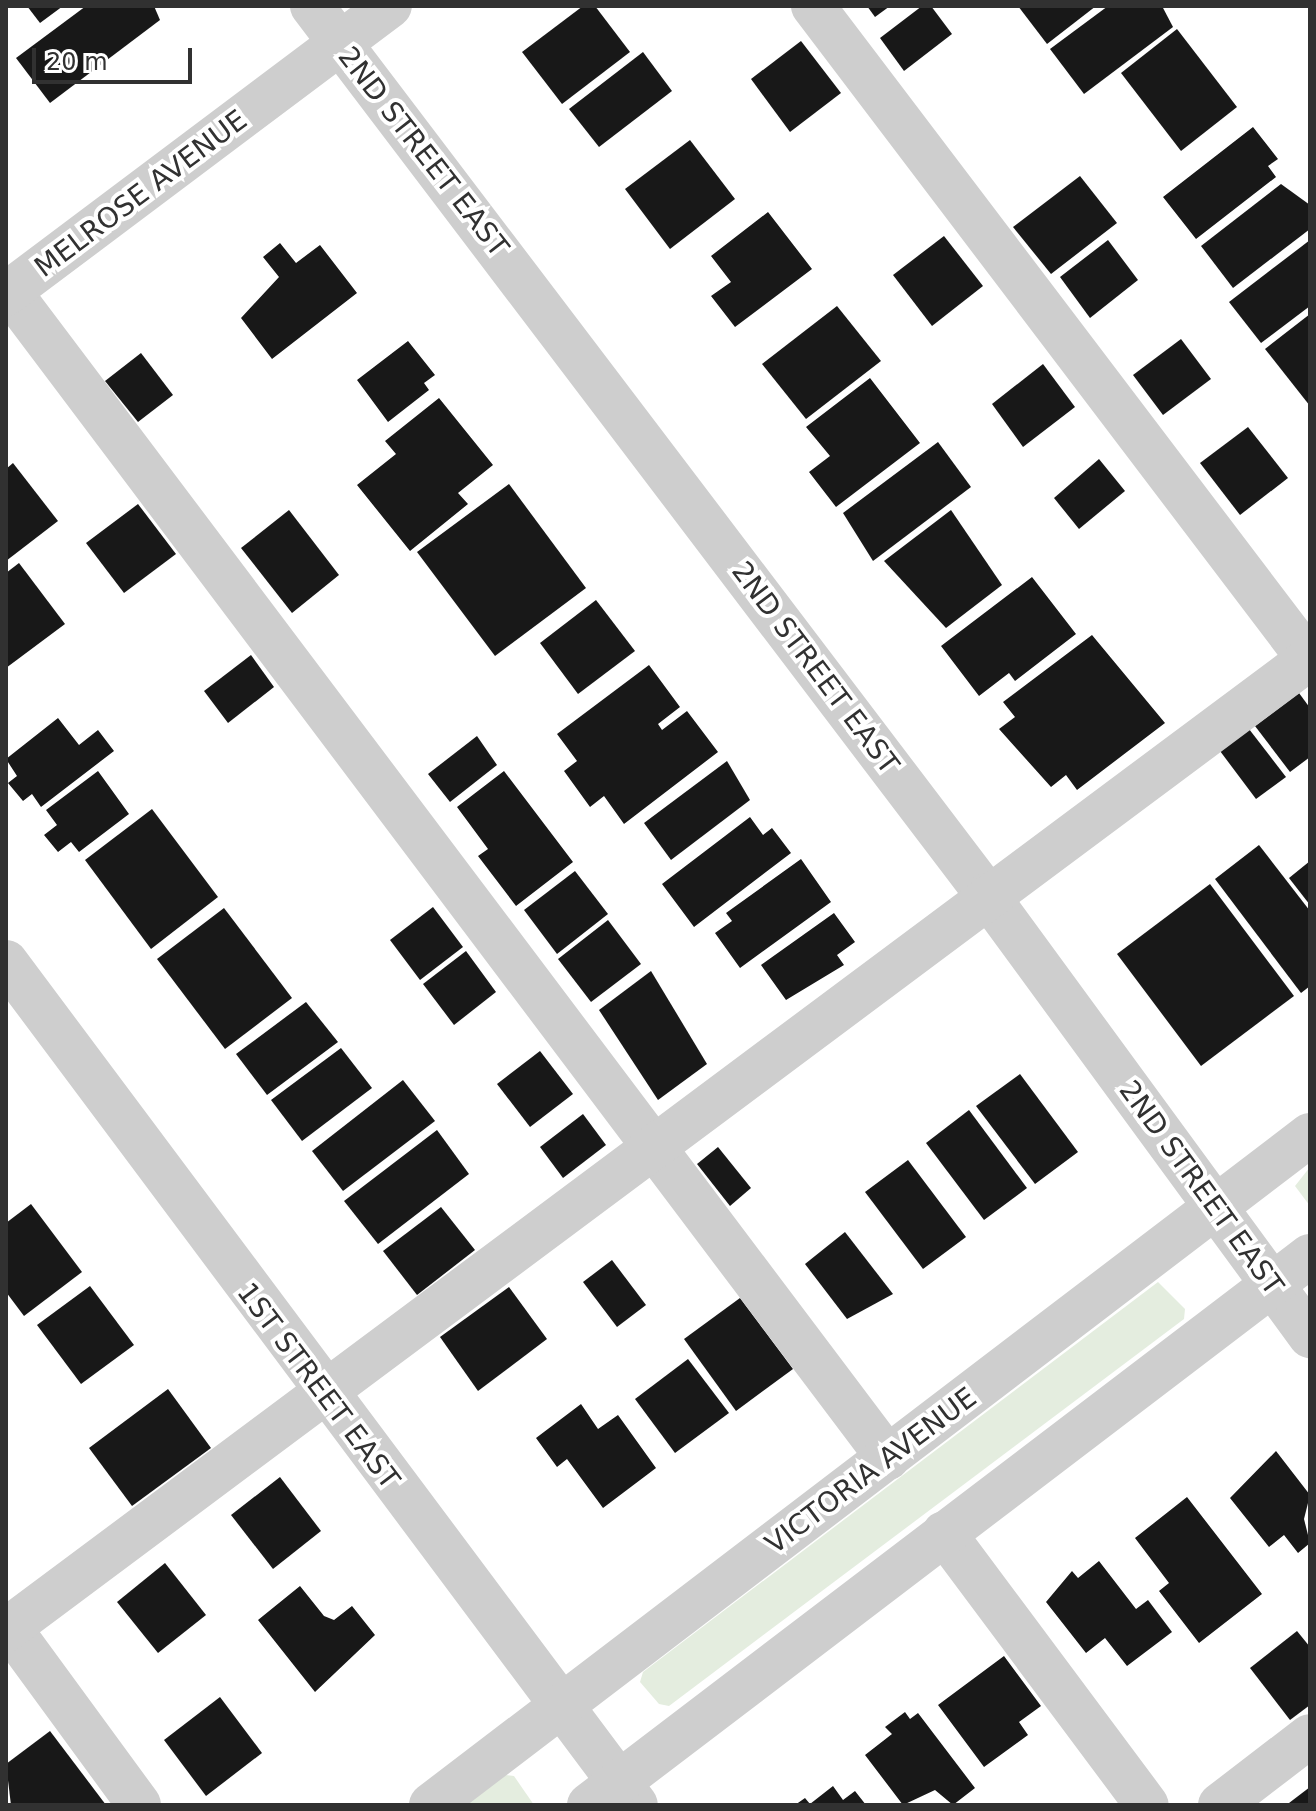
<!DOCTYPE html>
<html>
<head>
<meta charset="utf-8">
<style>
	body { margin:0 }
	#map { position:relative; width:1316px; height:1811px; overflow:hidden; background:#fff; font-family:"DejaVu Sans",sans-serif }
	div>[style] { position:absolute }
	.green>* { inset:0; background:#e4eddf }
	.building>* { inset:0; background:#181818 }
	.minor>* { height:44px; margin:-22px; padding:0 22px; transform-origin:22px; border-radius:22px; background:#cecece }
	span { translate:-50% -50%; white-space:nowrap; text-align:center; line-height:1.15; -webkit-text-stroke:8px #fff; paint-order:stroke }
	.street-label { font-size:28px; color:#313131 }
	.frame { position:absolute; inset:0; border:8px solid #313131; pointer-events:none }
	.scale { position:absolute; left:32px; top:48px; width:160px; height:36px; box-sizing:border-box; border:4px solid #313131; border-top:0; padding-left:10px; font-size:24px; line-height:28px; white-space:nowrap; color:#313131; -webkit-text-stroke:6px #fff; paint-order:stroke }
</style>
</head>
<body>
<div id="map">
	<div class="green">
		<div style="clip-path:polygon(1310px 1167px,1310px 1206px,1295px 1186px)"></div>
		<div style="clip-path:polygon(1158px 1282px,1185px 1309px,1184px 1319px,669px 1706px,659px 1704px,640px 1682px,643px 1672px)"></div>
		<div style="clip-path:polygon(505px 1775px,514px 1776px,534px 1805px,466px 1805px)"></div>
	</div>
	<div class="building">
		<div style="clip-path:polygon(27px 6px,63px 6px,40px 23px)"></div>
		<div style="clip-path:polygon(86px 6px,154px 6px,160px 20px,50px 103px,16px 58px)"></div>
		<div style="clip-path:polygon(583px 6px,595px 6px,630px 52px,562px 104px,522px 52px)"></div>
		<div style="clip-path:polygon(867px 6px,890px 6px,875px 17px)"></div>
		<div style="clip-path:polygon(922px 6px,931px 6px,952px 34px,904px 71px,880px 38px)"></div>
		<div style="clip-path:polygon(1018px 6px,1096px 6px,1047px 44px)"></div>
		<div style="clip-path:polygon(1108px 6px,1162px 6px,1173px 27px,1084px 94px,1050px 49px)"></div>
		<div style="clip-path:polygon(1177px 29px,1237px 107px,1181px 151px,1121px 73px)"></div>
		<div style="clip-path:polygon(801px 41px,841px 93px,790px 132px,751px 79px)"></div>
		<div style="clip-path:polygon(643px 52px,672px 91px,599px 147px,569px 109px)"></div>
		<div style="clip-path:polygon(1253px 127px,1278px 159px,1268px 166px,1276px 177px,1196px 239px,1163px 197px)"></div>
		<div style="clip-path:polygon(690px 140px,735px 199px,670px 249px,625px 189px)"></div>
		<div style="clip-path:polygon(1080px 176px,1117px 223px,1051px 274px,1013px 227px)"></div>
		<div style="clip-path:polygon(1281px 184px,1310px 205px,1310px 229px,1233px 288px,1201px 246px)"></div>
		<div style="clip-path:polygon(768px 212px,812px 269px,735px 327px,711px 296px,731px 282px,711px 256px)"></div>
		<div style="clip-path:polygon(944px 236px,983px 286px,932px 326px,893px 275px)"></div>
		<div style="clip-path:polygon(1108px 240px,1138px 280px,1090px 318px,1060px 277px)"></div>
		<div style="clip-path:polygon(1310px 240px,1310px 306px,1261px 343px,1229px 302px)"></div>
		<div style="clip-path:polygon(280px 243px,296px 263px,320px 245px,357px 293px,272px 359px,241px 318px,279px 277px,263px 257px)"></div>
		<div style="clip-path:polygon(837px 306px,881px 361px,806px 419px,762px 364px)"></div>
		<div style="clip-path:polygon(1310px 314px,1310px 406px,1265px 349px)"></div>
		<div style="clip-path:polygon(1181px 339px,1211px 379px,1163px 415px,1133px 375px)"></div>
		<div style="clip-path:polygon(408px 341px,435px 375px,424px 383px,429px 390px,388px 422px,357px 380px)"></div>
		<div style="clip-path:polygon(141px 353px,173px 395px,138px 422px,105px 381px)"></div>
		<div style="clip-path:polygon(1043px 364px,1075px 407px,1023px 447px,992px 404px)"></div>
		<div style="clip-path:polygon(870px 378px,920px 443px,836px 507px,809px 472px,830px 456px,806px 427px)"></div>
		<div style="clip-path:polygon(439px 398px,493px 465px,458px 493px,468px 504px,410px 551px,357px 485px,396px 454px,385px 441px)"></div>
		<div style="clip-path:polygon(1248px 427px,1288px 478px,1240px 515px,1200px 463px)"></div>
		<div style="clip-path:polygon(938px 442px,971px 487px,873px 561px,843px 513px)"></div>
		<div style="clip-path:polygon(1099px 459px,1125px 491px,1079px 529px,1054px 498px)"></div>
		<div style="clip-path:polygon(13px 463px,58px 521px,6px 561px,6px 469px)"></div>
		<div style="clip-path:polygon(509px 484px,586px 588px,495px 656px,417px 552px)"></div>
		<div style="clip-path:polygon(138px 504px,176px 554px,124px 593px,86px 543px)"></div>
		<div style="clip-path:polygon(289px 510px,339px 575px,292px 613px,241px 548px)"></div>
		<div style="clip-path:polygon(951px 510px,1002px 585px,946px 628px,884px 561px)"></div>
		<div style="clip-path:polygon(19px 563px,65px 624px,6px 668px,6px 573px)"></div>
		<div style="clip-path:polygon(1032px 577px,1076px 634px,1015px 681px,1009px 673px,979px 696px,941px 646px)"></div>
		<div style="clip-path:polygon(596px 600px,635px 651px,578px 694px,540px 643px)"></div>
		<div style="clip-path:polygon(1092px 635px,1165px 723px,1077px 790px,1066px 775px,1051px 787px,999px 729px,1015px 717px,1003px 702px)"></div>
		<div style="clip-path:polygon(251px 655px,274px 687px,228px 723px,204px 691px)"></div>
		<div style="clip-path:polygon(649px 665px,680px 707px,658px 724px,662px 730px,687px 711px,718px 752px,624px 824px,604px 796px,590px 807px,564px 771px,577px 761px,557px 734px)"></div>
		<div style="clip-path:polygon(1299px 693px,1310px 708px,1310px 757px,1290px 772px,1255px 726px)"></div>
		<div style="clip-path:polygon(58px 718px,79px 745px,98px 730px,114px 751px,41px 807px,32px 794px,23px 801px,8px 783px,17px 776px,6px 759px)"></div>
		<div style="clip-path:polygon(1249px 729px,1286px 777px,1256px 799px,1220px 751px)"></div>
		<div style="clip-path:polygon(477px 736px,497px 765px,450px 802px,428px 774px)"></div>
		<div style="clip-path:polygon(727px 761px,750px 800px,671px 860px,644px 823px)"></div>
		<div style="clip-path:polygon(98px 771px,129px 814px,79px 852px,71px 842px,58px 852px,44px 835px,57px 825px,46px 810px)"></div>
		<div style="clip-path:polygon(504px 771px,573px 862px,516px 906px,478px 856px,488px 849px,457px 807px)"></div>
		<div style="clip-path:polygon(152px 809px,218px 897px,151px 949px,85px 860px)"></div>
		<div style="clip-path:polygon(750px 817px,763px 835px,772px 828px,791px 853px,694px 927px,662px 884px)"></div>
		<div style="clip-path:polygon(1259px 845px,1310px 911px,1310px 986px,1301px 993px,1215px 879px)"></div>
		<div style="clip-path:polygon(801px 859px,831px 902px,740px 968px,715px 933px,732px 921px,726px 913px)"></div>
		<div style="clip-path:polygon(1310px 861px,1310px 905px,1289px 878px)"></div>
		<div style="clip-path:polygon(575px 871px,608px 914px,557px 954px,524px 910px)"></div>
		<div style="clip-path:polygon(1210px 884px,1294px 996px,1201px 1066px,1117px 954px)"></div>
		<div style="clip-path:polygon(433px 907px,463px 947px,420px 980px,390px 940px)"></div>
		<div style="clip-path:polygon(224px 908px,292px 998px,225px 1049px,157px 959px)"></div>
		<div style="clip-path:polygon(834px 913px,855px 942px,837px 955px,844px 965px,786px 1000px,761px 965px)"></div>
		<div style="clip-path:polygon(608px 920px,641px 964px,591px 1002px,558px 959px)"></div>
		<div style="clip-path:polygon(466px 951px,496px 992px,454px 1025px,423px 984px)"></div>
		<div style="clip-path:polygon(651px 971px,707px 1064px,658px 1100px,599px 1010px)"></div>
		<div style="clip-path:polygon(306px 1002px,338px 1042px,267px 1095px,236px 1054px)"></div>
		<div style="clip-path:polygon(341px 1048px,372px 1088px,302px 1141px,271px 1100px)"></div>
		<div style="clip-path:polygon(540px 1051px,573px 1094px,530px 1127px,497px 1084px)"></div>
		<div style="clip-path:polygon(1020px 1074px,1078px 1152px,1035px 1184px,976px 1106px)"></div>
		<div style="clip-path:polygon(403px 1080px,435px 1121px,343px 1191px,312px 1151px)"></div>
		<div style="clip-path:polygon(969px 1110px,1027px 1188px,984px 1220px,926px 1143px)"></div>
		<div style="clip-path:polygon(583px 1114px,606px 1145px,563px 1178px,540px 1147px)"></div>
		<div style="clip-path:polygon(437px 1130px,469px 1174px,378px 1244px,344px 1201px)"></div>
		<div style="clip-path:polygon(718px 1147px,751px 1188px,730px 1206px,697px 1164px)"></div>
		<div style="clip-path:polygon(908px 1160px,966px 1237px,923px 1269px,865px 1192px)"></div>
		<div style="clip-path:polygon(31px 1204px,82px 1272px,24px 1316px,6px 1292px,6px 1223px)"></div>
		<div style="clip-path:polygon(441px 1207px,475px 1250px,417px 1295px,383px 1251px)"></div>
		<div style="clip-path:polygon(845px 1232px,893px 1294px,847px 1319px,805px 1264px)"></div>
		<div style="clip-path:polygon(612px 1260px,646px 1305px,617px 1327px,583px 1282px)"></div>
		<div style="clip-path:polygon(90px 1286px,134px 1345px,81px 1384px,37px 1325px)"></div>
		<div style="clip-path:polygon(509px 1287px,547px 1339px,478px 1391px,440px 1337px)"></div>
		<div style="clip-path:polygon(740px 1298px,793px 1369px,736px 1411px,684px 1339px)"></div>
		<div style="clip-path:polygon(688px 1359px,729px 1413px,675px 1453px,635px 1399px)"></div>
		<div style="clip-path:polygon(168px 1389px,211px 1448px,132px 1506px,89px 1448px)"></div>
		<div style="clip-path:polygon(581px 1404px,598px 1429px,618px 1415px,656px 1468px,603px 1508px,567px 1459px,557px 1467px,536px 1438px)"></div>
		<div style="clip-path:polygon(1276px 1451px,1310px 1495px,1304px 1519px,1310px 1543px,1298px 1553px,1284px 1535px,1269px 1547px,1230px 1498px)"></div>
		<div style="clip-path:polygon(280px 1477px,321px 1531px,273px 1569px,231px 1515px)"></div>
		<div style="clip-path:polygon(1187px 1497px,1262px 1594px,1199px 1643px,1159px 1591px,1169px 1583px,1135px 1538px)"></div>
		<div style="clip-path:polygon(1099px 1561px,1136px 1609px,1148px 1600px,1172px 1632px,1127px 1666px,1105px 1638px,1086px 1653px,1046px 1602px,1072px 1571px,1078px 1578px)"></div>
		<div style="clip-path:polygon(165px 1563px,206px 1615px,158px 1653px,117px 1602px)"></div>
		<div style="clip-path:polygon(300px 1586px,324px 1616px,334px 1620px,352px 1606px,375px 1635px,315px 1692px,258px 1620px)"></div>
		<div style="clip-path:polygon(1297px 1631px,1310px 1647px,1310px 1705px,1290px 1720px,1250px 1668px)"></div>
		<div style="clip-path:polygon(1004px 1656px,1041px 1706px,1019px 1722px,1028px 1735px,984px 1767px,938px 1705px)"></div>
		<div style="clip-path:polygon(220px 1697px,262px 1753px,206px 1796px,164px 1740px)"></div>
		<div style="clip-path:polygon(905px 1712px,910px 1719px,918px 1713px,975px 1788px,953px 1805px,935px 1790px,903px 1805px,865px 1755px,892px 1734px,885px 1727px)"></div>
		<div style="clip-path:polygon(50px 1731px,106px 1805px,11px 1805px,6px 1764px)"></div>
		<div style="clip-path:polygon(833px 1786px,843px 1800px,855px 1791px,866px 1805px,795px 1805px,805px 1798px,810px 1804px)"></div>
		<div style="clip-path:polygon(1310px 1787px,1310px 1805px,1290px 1805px,1289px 1803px)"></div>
	</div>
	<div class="minor">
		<div style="left:312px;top:6px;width:1116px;rotate:52.79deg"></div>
		<div style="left:987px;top:895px;width:547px;rotate:53.78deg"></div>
		<div style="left:813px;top:6px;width:822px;rotate:52.81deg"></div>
		<div style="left:6px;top:287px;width:1466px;rotate:53.01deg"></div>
		<div style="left:6px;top:294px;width:480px;rotate:-36.9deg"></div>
		<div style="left:6px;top:962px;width:1052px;rotate:53.23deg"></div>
		<div style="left:944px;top:1533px;width:339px;rotate:53.3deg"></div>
		<div style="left:6px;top:1623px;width:225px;rotate:53.8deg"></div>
		<div style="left:6px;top:1630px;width:1626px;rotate:-36.7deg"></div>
		<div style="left:431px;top:1805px;width:1105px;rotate:-37.32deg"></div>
		<div style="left:589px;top:1805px;width:906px;rotate:-37.29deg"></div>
		<div style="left:1220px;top:1805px;width:113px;rotate:-37.5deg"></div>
	</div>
	<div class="street-label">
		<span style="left:423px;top:152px;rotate:52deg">2ND STREET EAST</span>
		<span style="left:141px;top:194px;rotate:-37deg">MELROSE AVENUE</span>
		<span style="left:815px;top:668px;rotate:53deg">2ND STREET EAST</span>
		<span style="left:1201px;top:1188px;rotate:54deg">2ND STREET EAST</span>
		<span style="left:318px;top:1386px;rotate:53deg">1ST STREET EAST</span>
		<span style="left:871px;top:1471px;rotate:-37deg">VICTORIA AVENUE</span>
	</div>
	<div class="frame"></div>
	<div class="scale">20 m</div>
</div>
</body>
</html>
